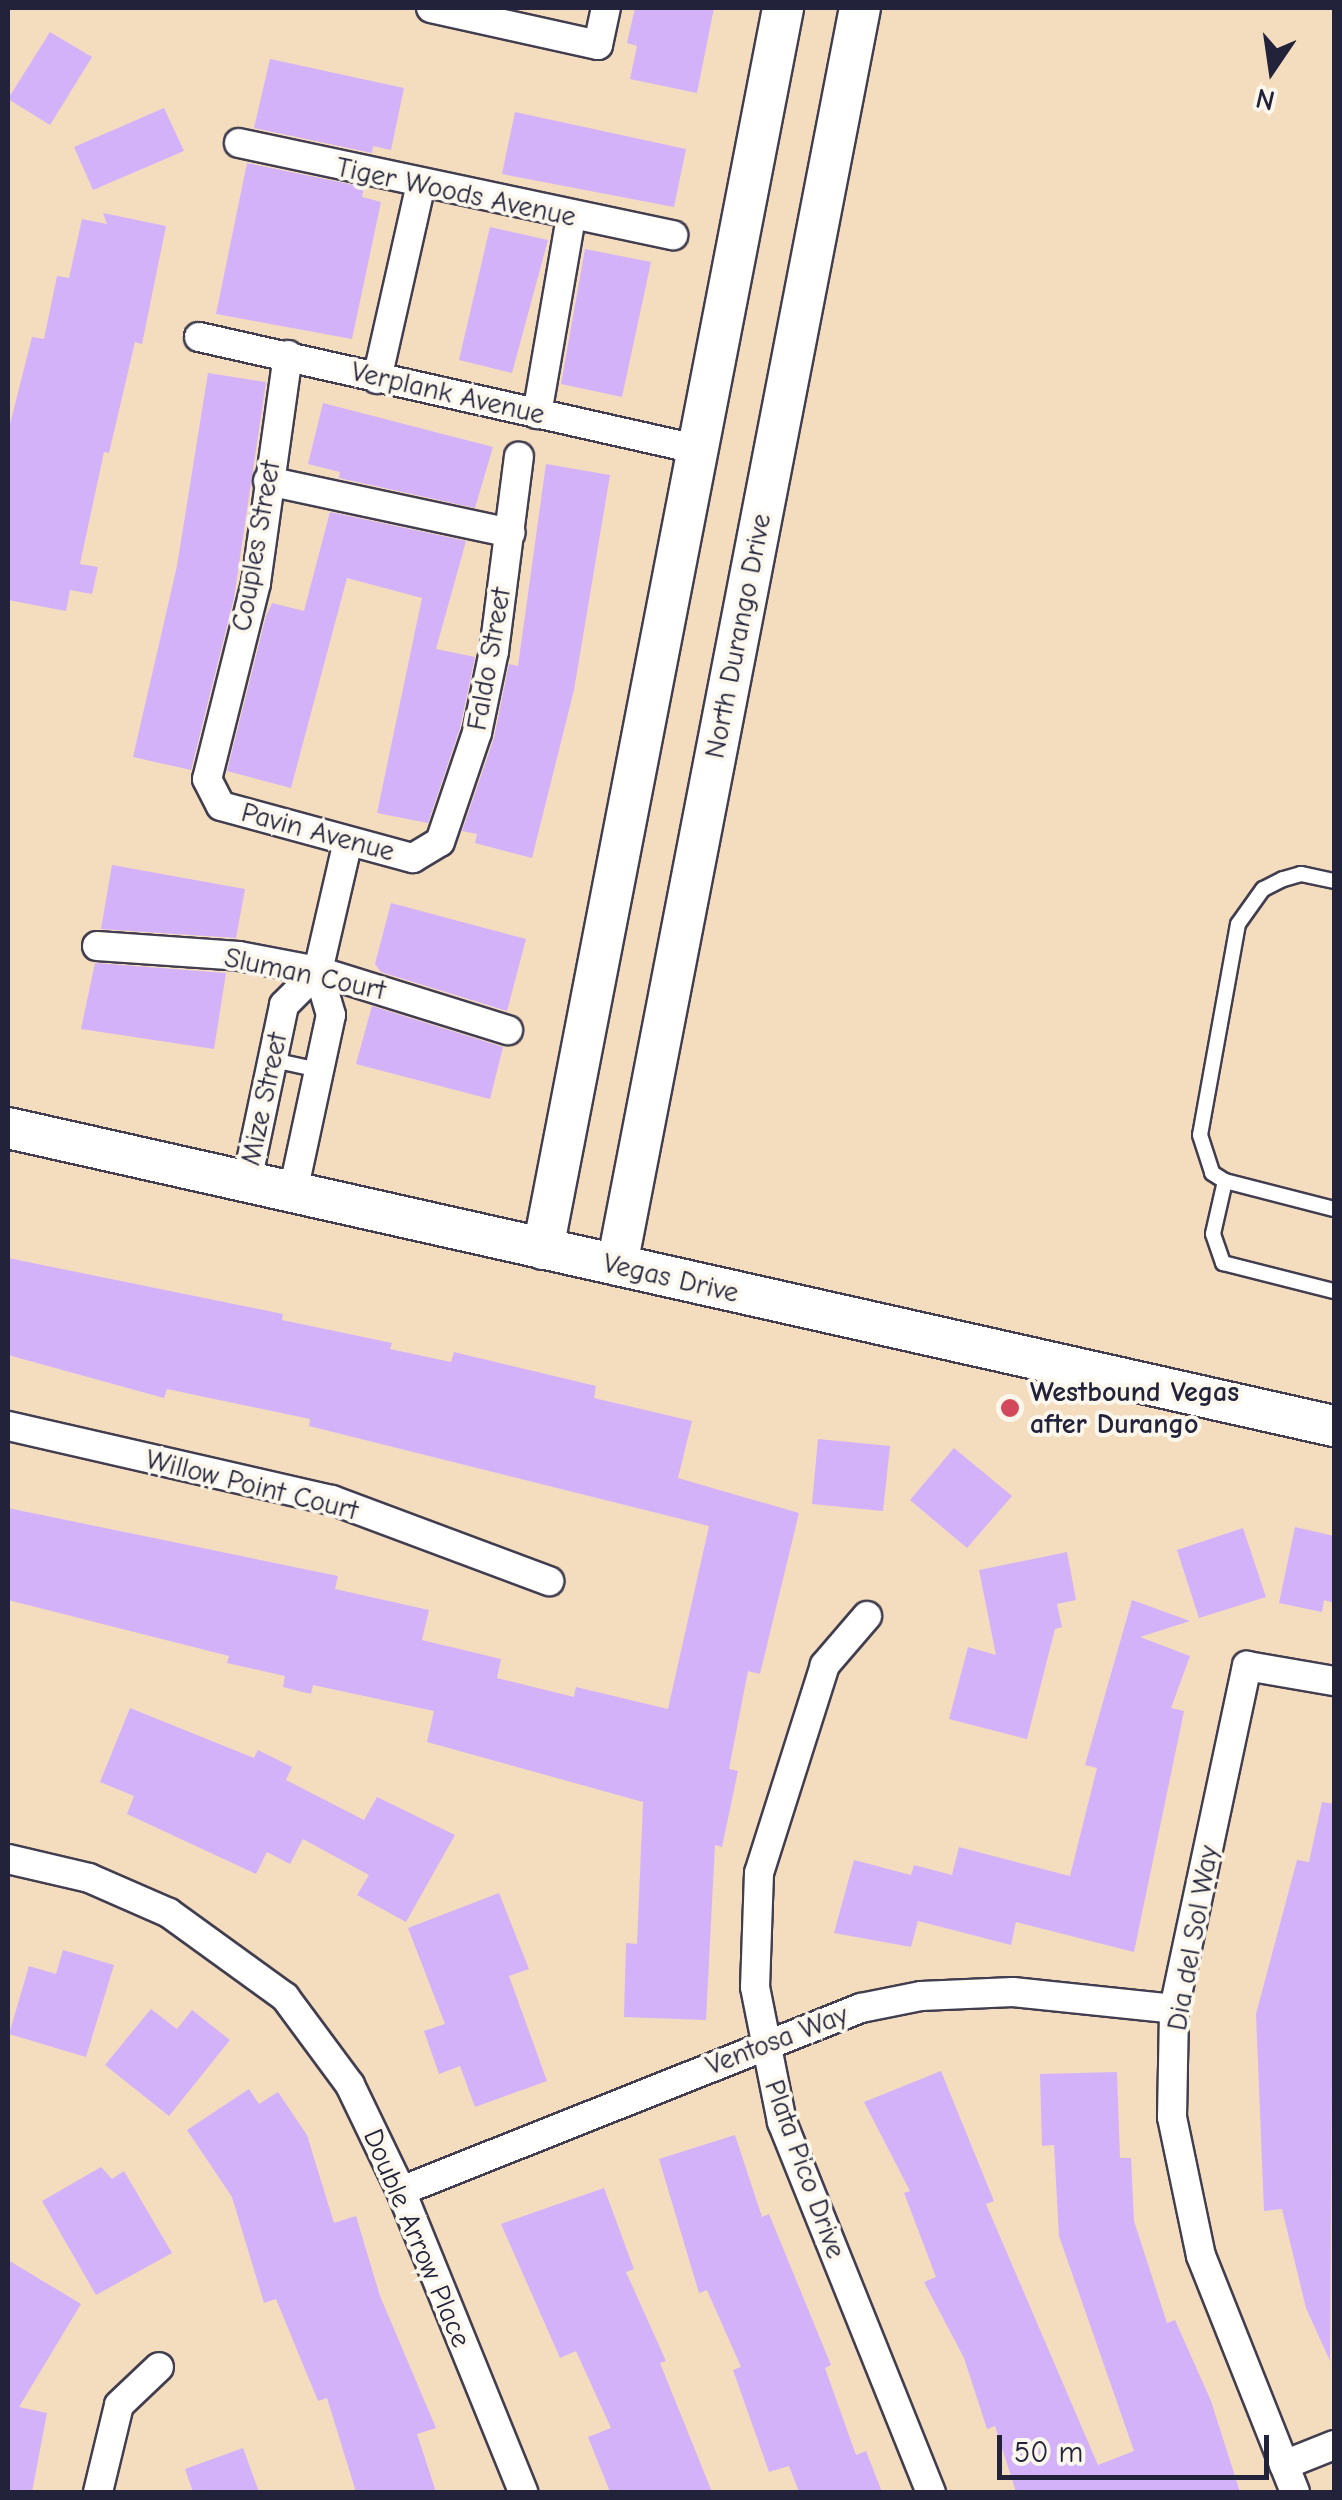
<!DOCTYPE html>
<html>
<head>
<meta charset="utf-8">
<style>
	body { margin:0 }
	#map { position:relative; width:1342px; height:2500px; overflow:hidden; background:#f4dcbf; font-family:"Comic Neue",sans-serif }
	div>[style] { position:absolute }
	.building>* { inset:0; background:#d4b2f9 }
	.roads { filter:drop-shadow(2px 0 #423e4f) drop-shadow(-2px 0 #423e4f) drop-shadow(0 2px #423e4f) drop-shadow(0 -2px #423e4f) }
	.lane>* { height:14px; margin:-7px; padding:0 7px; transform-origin:7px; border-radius:7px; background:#fff }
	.street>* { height:28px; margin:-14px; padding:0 14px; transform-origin:14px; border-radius:14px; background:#fff }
	.secondary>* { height:40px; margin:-20px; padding:0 20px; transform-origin:20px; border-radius:20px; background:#fff }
	.dots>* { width:28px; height:28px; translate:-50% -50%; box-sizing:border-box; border:5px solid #fbf7ec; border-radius:50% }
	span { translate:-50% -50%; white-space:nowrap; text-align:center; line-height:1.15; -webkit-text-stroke:8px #fbf7ec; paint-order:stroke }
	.street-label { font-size:28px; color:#22223b }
	.poi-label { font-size:28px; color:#22223b; font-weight:700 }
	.left { translate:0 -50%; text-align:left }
	.frame { position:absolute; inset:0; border:10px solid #22223b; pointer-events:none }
	.north { position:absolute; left:1222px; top:20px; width:100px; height:100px; -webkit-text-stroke:8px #fbf7ec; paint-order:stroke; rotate:193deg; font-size:28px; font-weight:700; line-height:40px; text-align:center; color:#22223b }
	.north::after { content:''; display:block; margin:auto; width:35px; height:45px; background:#22223b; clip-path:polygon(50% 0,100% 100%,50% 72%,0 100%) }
	.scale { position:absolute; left:997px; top:2435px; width:272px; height:45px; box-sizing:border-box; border:5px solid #22223b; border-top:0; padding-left:12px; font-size:30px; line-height:35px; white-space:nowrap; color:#22223b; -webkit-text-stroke:8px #fbf7ec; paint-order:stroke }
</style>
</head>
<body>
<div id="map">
	<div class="building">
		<div style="clip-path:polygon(635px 8px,714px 8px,697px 93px,630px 79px,637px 46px,627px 43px)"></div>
		<div style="clip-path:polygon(50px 32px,92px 57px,50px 125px,8px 99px)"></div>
		<div style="clip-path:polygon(270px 59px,404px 88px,391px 150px,373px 146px,372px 153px,254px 128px)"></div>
		<div style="clip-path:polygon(164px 108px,184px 151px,93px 190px,74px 147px)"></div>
		<div style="clip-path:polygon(515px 112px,686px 149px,674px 207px,502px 174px)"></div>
		<div style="clip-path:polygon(247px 163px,364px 187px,362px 197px,381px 202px,352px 339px,216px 314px)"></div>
		<div style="clip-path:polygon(103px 213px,166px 226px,142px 344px,135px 342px,109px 453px,104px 452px,80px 564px,98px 567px,92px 594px,70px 590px,66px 611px,8px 600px,8px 432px,32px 337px,44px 339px,57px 276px,69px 278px,82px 219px,107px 224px)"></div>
		<div style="clip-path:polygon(490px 227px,548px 240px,512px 373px,459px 360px)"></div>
		<div style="clip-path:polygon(585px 249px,651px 262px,622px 397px,561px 384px)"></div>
		<div style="clip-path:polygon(208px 373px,266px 382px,234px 598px,191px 770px,133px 757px,177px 566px)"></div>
		<div style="clip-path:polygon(323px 403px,493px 447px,475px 508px,339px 478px,340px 472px,308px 464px)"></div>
		<div style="clip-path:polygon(546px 464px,610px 475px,574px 690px,532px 858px,475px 843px,477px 834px,462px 831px,494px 738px,509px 664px,518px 666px)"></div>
		<div style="clip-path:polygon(330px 512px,466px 541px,436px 649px,475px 657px,460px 728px,428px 823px,377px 813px,422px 598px,347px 578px,291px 788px,227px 771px,266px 616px,272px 603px,304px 611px)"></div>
		<div style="clip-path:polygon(112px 865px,245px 889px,236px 938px,101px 929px)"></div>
		<div style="clip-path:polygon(391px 903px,526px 939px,507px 1011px,381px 972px,375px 964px)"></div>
		<div style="clip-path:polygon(95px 963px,226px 973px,214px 1049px,81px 1029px)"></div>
		<div style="clip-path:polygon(372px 1006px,503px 1047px,490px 1099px,356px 1064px)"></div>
		<div style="clip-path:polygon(8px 1258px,283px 1314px,282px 1320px,392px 1343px,390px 1349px,451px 1362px,454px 1352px,596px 1386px,594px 1398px,692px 1421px,678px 1478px,799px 1513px,760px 1674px,748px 1671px,729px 1769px,738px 1771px,722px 1847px,715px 1845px,706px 2020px,624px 2017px,626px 1943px,637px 1944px,643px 1802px,427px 1742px,434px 1711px,313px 1685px,311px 1694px,283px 1687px,285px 1676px,227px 1663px,229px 1656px,8px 1600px,8px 1508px,338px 1576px,335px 1589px,429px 1610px,422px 1640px,501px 1659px,497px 1678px,574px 1697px,576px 1687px,668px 1709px,709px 1526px,309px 1426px,310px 1419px,167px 1389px,164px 1398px,8px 1355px)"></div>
		<div style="clip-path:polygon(818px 1439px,890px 1446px,883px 1511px,812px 1504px)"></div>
		<div style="clip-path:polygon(954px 1448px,1012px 1496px,967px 1548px,910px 1500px)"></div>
		<div style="clip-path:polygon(1295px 1527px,1334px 1536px,1334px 1603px,1324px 1600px,1322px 1612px,1279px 1603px)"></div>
		<div style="clip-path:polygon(1243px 1528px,1266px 1597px,1199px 1618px,1177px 1550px)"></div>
		<div style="clip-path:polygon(1067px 1552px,1076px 1600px,1057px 1604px,1062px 1627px,1055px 1629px,1027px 1739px,949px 1719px,968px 1647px,996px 1655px,979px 1570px)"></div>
		<div style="clip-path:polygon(1132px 1600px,1190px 1621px,1140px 1637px,1190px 1656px,1171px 1708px,1184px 1711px,1134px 1952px,1016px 1922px,1011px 1945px,918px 1921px,911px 1947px,834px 1933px,854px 1860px,911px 1875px,914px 1865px,952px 1875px,959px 1847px,1070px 1876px,1097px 1768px,1085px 1765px)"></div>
		<div style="clip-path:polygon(130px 1708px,254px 1758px,258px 1750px,292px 1767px,286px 1780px,364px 1820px,377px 1797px,455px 1835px,406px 1922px,357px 1895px,369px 1875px,303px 1839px,290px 1864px,267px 1852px,256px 1874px,127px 1814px,134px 1796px,100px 1782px)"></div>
		<div style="clip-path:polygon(1322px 1802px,1334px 1804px,1330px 2361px,1306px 2308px,1282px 2209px,1264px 2211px,1256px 2014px,1297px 1860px,1309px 1862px)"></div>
		<div style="clip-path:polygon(499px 1893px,529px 1969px,509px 1976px,547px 2081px,475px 2107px,460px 2066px,439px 2074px,424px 2031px,445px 2024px,408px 1928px)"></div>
		<div style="clip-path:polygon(63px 1950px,114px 1965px,86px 2057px,9px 2034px,29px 1966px,56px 1974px)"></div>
		<div style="clip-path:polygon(151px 2009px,177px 2029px,192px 2010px,230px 2040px,169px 2116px,105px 2065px)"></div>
		<div style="clip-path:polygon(941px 2071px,994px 2201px,986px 2204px,1098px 2465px,1134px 2451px,1059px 2236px,1054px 2145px,1042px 2146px,1040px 2074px,1117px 2072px,1120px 2158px,1131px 2158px,1134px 2221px,1167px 2323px,1175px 2320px,1211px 2401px,1240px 2492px,1016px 2492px,995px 2426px,987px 2429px,964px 2358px,924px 2282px,936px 2277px,904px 2193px,910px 2191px,864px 2102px)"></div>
		<div style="clip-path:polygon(249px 2089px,259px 2104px,278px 2092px,307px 2135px,334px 2223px,356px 2216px,380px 2296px,436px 2428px,417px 2434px,436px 2492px,356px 2492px,327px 2398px,318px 2401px,276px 2299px,264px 2303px,232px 2197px,187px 2130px)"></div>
		<div style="clip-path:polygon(735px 2135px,762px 2217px,769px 2214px,831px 2365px,825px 2368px,856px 2455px,866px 2451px,882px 2492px,799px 2492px,789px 2466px,769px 2472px,733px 2370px,741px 2367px,707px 2290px,699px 2293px,659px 2159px)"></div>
		<div style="clip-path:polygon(101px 2167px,112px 2179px,124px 2171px,172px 2253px,96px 2295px,42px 2201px)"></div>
		<div style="clip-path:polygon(604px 2188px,634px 2269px,626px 2272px,666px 2361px,660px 2363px,712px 2492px,610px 2492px,588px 2437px,611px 2428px,576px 2351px,560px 2358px,501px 2224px)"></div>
		<div style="clip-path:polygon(8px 2260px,81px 2304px,19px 2407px,47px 2413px,32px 2492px,8px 2492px)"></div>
		<div style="clip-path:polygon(243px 2448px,259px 2492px,193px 2492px,185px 2469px)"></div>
	</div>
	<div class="roads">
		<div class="lane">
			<div style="left:1334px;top:881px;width:34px;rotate:-168deg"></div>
			<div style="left:1301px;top:874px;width:19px;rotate:164deg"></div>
			<div style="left:1283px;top:879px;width:22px;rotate:153deg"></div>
			<div style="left:1263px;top:889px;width:43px;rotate:125.5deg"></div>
			<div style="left:1238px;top:924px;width:214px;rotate:100.2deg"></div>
			<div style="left:1200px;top:1135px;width:40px;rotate:72deg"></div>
			<div style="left:1212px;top:1173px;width:15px;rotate:32deg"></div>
			<div style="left:1225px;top:1181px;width:113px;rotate:14.4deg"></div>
			<div style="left:273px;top:1060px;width:47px;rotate:12.3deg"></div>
			<div style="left:1225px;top:1181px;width:54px;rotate:102.8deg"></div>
			<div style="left:1213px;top:1234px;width:31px;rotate:71deg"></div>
			<div style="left:1223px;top:1263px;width:114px;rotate:14.2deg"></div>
		</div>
		<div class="street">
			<div style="left:431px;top:8px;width:171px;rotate:12.5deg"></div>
			<div style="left:598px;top:45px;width:38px;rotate:-78deg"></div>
			<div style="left:239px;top:143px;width:444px;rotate:12deg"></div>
			<div style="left:199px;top:337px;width:509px;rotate:12.7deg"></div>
			<div style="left:288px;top:355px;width:230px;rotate:98deg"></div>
			<div style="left:256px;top:583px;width:202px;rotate:104deg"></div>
			<div style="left:207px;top:779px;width:30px;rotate:63deg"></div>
			<div style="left:221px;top:806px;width:199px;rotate:15.2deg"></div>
			<div style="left:413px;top:858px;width:31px;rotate:-31deg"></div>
			<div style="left:440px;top:842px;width:115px;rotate:-71.3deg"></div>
			<div style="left:477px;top:733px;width:84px;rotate:-78.3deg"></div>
			<div style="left:494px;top:651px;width:196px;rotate:-82.7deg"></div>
			<div style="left:377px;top:379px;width:200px;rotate:-77.3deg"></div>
			<div style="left:537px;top:414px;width:199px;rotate:-80.2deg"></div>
			<div style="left:268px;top:481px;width:248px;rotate:12.1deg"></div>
			<div style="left:97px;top:946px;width:142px;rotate:4deg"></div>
			<div style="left:239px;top:956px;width:80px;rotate:10.8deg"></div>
			<div style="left:318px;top:971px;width:199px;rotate:17.3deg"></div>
			<div style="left:247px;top:1181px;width:180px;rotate:-78.1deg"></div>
			<div style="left:284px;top:1005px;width:48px;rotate:-45deg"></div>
			<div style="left:293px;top:1192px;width:181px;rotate:-77.9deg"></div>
			<div style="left:331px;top:1015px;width:46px;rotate:-106.5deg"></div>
			<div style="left:318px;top:971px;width:133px;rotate:-77deg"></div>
			<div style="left:8px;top:1426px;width:332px;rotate:12.9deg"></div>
			<div style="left:332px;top:1500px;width:232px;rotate:20.5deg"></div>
			<div style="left:867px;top:1616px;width:65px;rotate:130.6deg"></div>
			<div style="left:825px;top:1665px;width:218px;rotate:107.6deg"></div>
			<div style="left:759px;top:1873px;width:114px;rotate:92deg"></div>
			<div style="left:755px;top:1987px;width:138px;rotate:78.7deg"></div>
			<div style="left:782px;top:2122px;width:399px;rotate:68.1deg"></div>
			<div style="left:8px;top:1859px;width:83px;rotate:13.2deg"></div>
			<div style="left:89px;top:1878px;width:87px;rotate:23.6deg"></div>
			<div style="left:169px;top:1913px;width:143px;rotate:35.9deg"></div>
			<div style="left:285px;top:1997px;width:109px;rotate:53.5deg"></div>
			<div style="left:350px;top:2085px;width:118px;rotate:64.3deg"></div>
			<div style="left:401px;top:2191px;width:325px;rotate:67.9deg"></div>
			<div style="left:401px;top:2191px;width:495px;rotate:-21.7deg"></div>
			<div style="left:861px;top:2008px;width:61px;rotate:-11.3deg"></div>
			<div style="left:921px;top:1996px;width:92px;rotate:-2.5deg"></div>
			<div style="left:1013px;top:1992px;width:162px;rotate:6deg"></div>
			<div style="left:1284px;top:2465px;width:54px;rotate:-21.8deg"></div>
			<div style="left:98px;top:2492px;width:89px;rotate:-76.4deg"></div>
			<div style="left:119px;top:2405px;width:55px;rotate:-43.5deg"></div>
			<div style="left:1295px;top:2492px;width:254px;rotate:-111.7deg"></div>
			<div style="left:1201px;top:2256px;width:142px;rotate:-101.8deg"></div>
			<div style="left:1172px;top:2117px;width:108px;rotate:-88.9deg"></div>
			<div style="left:1174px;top:2009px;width:351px;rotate:-78deg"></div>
			<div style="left:1247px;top:1666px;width:88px;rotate:9.8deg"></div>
		</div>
		<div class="secondary">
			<div style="left:8px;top:1128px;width:1359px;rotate:12.67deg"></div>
			<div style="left:543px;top:1249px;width:1264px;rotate:-79.05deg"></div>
			<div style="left:617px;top:1265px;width:1280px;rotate:-79.06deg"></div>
		</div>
	</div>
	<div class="dots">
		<div style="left:1010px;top:1408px;background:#d1495b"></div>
	</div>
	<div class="street-label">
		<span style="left:456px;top:192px;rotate:12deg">Tiger Woods Avenue</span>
		<span style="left:448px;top:393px;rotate:13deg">Verplank Avenue</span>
		<span style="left:256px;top:546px;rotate:-80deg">Couples Street</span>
		<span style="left:738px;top:636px;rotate:-79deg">North Durango Drive</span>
		<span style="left:489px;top:659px;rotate:-80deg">Faldo Street</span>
		<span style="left:318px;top:832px;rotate:15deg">Pavin Avenue</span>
		<span style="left:305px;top:974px;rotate:12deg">Sluman Court</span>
		<span style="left:264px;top:1099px;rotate:-78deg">Mize Street</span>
		<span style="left:671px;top:1278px;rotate:13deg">Vegas Drive</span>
		<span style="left:252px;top:1485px;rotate:14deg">Willow Point Court</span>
		<span style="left:1193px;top:1938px;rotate:-80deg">Dia del Sol Way</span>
		<span style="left:777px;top:2040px;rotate:-21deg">Ventosa Way</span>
		<span style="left:805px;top:2169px;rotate:70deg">Plata Pico Drive</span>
		<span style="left:417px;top:2238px;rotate:67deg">Double Arrow Place</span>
	</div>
	<div class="poi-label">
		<span class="left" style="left:1030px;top:1408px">Westbound Vegas<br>after Durango</span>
	</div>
	<div class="frame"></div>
	<div class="north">N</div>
	<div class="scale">50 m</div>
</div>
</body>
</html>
